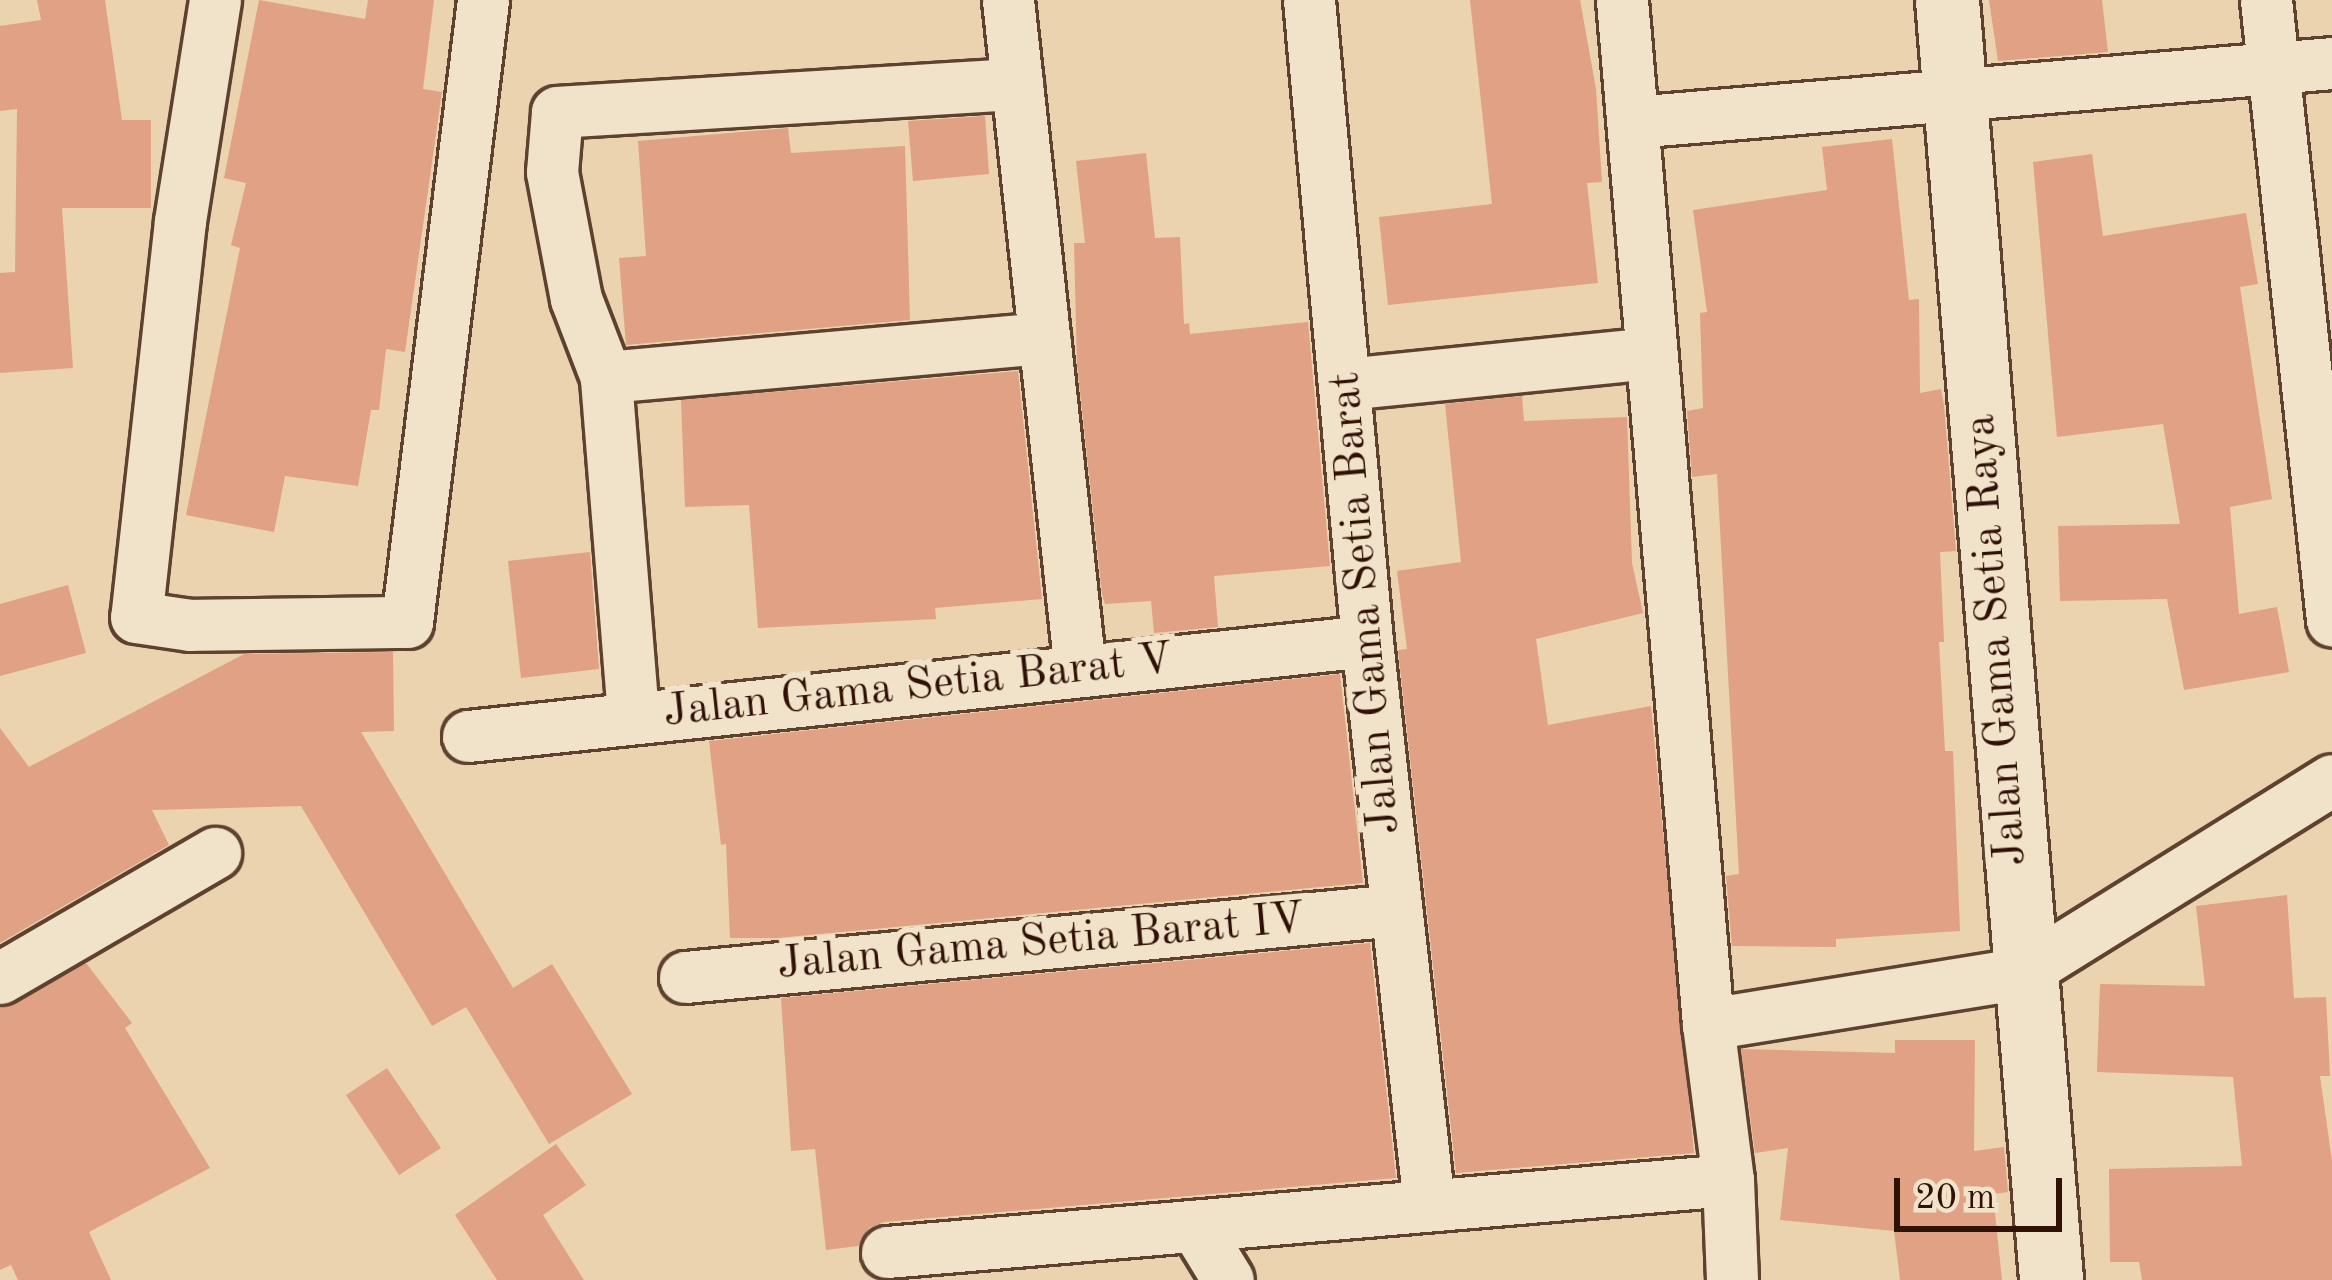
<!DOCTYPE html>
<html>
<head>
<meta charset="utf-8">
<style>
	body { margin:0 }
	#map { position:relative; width:2332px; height:1280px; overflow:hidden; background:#ead3ae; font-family:"Old Standard TT",serif }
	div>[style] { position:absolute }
	.building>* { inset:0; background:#e1a184 }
	.roads { filter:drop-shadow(3px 0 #5e422f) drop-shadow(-3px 0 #5e422f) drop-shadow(0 3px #5e422f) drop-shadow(0 -3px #5e422f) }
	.minor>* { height:51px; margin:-25.5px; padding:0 25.5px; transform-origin:25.5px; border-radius:25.5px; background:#f1e2ca }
	.tertiary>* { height:63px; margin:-31.5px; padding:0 31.5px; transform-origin:31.5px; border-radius:31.5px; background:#f1e2ca }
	span { translate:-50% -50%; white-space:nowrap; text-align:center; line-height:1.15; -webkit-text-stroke:12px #f1e2ca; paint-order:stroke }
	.street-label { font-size:45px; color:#301105 }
	.scale { position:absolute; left:1894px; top:1178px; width:168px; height:54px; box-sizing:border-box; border:6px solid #301105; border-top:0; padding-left:15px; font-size:36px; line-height:42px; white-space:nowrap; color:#301105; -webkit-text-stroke:9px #f1e2ca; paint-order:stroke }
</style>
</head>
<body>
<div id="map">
	<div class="building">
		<div style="clip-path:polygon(37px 0,105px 0,122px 120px,151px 120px,151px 208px,62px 208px,73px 368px,0 373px,0 273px,15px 272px,17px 109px,0 111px,0 26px,41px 20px)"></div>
		<div style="clip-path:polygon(259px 0,365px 19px,368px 0,434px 0,423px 89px,442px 92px,405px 352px,386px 349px,379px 410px,371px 410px,358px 486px,285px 476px,274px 532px,186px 515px,240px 248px,231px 245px,246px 183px,224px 178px)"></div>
		<div style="clip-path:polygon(1470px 0,1580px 0,1596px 89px,1602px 182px,1587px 183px,1598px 283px,1388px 305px,1379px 217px,1492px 204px)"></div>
		<div style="clip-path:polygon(1989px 0,2102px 0,2108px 52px,1998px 61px)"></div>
		<div style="clip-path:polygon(985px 116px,989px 174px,913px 181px,908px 121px)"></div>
		<div style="clip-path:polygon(788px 128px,791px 153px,905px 146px,910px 320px,626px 345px,619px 258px,646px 256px,638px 141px)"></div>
		<div style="clip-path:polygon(1892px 139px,1909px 300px,1919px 299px,1920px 393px,1941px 389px,1944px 405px,1956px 551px,1940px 552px,1944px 642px,1939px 642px,1945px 751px,1953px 751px,1960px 931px,1836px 939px,1836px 947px,1732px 946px,1726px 876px,1739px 874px,1717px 474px,1692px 477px,1687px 411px,1703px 408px,1700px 313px,1707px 312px,1693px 210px,1827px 190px,1822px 147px)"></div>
		<div style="clip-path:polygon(1146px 153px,1155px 238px,1180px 237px,1184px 324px,1189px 323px,1190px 334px,1308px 322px,1330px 566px,1214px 576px,1218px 627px,1154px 633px,1151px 601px,1105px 604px,1102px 594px,1077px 365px,1074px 243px,1085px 243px,1076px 161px)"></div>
		<div style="clip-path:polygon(2092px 154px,2103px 236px,2246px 213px,2258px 284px,2240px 287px,2272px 499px,2230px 507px,2239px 614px,2277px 607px,2289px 672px,2184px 690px,2167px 599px,2060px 601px,2058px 526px,2180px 524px,2163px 424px,2057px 437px,2033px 162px)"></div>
		<div style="clip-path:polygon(1018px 371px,1042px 599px,935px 608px,936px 619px,758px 628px,749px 505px,685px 507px,681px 400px)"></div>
		<div style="clip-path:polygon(1522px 396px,1524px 421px,1627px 417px,1632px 563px,1643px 613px,1536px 639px,1548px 725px,1651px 706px,1694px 1153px,1456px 1173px,1398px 650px,1407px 649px,1397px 571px,1461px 562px,1445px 404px)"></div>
		<div style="clip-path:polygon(590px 552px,599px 669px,521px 678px,508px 561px)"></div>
		<div style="clip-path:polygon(68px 585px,86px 653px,0 676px,0 604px)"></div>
		<div style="clip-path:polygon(393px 652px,394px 731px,361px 732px,513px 988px,552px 964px,632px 1094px,549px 1144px,466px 1007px,432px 1026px,301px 806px,152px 810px,169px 845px,0 943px,0 728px,29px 767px,244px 654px)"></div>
		<div style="clip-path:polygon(1340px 674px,1363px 883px,777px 938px,730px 938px,726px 844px,721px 845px,709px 741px)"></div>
		<div style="clip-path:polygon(2287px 895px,2294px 998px,2326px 997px,2330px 1076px,2320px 1076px,2332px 1161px,2332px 1280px,2142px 1280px,2139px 1262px,2110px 1262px,2109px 1169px,2242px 1166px,2233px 1077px,2097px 1072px,2100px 984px,2205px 986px,2196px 906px)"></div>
		<div style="clip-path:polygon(1370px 943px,1396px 1178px,884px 1222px,869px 1228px,858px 1246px,826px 1250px,815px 1149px,791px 1151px,781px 998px)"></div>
		<div style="clip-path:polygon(86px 963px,132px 1023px,125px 1028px,210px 1168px,89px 1232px,111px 1280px,18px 1280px,11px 1265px,0 1270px,0 1008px)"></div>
		<div style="clip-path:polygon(1895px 1040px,1975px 1040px,1974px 1151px,2004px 1147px,2008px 1192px,1993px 1194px,2002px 1280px,1900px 1280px,1894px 1231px,1780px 1220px,1788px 1148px,1755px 1153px,1741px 1049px,1895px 1053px)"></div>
		<div style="clip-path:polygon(387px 1068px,441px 1148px,399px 1175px,346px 1095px)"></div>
		<div style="clip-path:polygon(556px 1144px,586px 1185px,543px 1215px,584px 1280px,497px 1280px,455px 1215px)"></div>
	</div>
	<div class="roads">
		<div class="minor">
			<div style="left:215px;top:0;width:224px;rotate:99deg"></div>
			<div style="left:180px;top:221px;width:398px;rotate:96.3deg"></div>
			<div style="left:136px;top:617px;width:55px;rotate:8.4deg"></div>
			<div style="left:190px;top:625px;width:217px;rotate:-0.8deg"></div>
			<div style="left:407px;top:622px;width:627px;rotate:-83.03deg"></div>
			<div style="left:1008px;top:0;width:674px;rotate:83.87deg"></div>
			<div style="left:1309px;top:0;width:644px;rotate:84.83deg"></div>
			<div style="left:1367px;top:641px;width:567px;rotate:83.73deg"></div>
			<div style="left:1622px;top:0;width:1028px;rotate:85.2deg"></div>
			<div style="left:1708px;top:1024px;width:157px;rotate:82.7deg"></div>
			<div style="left:1728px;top:1180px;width:100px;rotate:87.7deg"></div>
			<div style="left:2266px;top:0;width:624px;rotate:83.92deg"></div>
			<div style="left:1633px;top:122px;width:701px;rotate:-4.82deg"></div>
			<div style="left:606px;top:377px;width:440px;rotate:-5.1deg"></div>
			<div style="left:1345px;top:384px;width:308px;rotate:-5.8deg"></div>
			<div style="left:633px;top:715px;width:339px;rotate:-94.6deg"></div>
			<div style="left:606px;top:377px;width:84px;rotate:-111deg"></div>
			<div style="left:576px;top:299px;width:129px;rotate:-100.7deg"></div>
			<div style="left:552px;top:172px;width:60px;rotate:-85.2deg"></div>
			<div style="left:557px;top:112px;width:461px;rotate:-3.5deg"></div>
			<div style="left:468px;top:736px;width:904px;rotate:-6.03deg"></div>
			<div style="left:685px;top:977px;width:714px;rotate:-5.38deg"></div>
			<div style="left:0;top:978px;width:249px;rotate:-30.2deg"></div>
			<div style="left:1708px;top:1024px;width:318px;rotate:-9.2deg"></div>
			<div style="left:2022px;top:973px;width:365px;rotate:-31.9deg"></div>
			<div style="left:1195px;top:1226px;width:63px;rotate:58.6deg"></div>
			<div style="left:887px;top:1252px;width:844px;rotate:-4.89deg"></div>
		</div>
		<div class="tertiary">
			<div style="left:1947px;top:0;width:1284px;rotate:85.35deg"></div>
		</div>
	</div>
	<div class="street-label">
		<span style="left:1366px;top:603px;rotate:-95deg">Jalan Gama Setia Barat</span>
		<span style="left:1997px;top:640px;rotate:-94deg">Jalan Gama Setia Raya</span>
		<span style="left:918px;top:687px;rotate:-6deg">Jalan Gama Setia Barat V</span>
		<span style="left:1041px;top:943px;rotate:-5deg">Jalan Gama Setia Barat IV</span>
	</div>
	<div class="scale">20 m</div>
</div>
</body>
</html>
